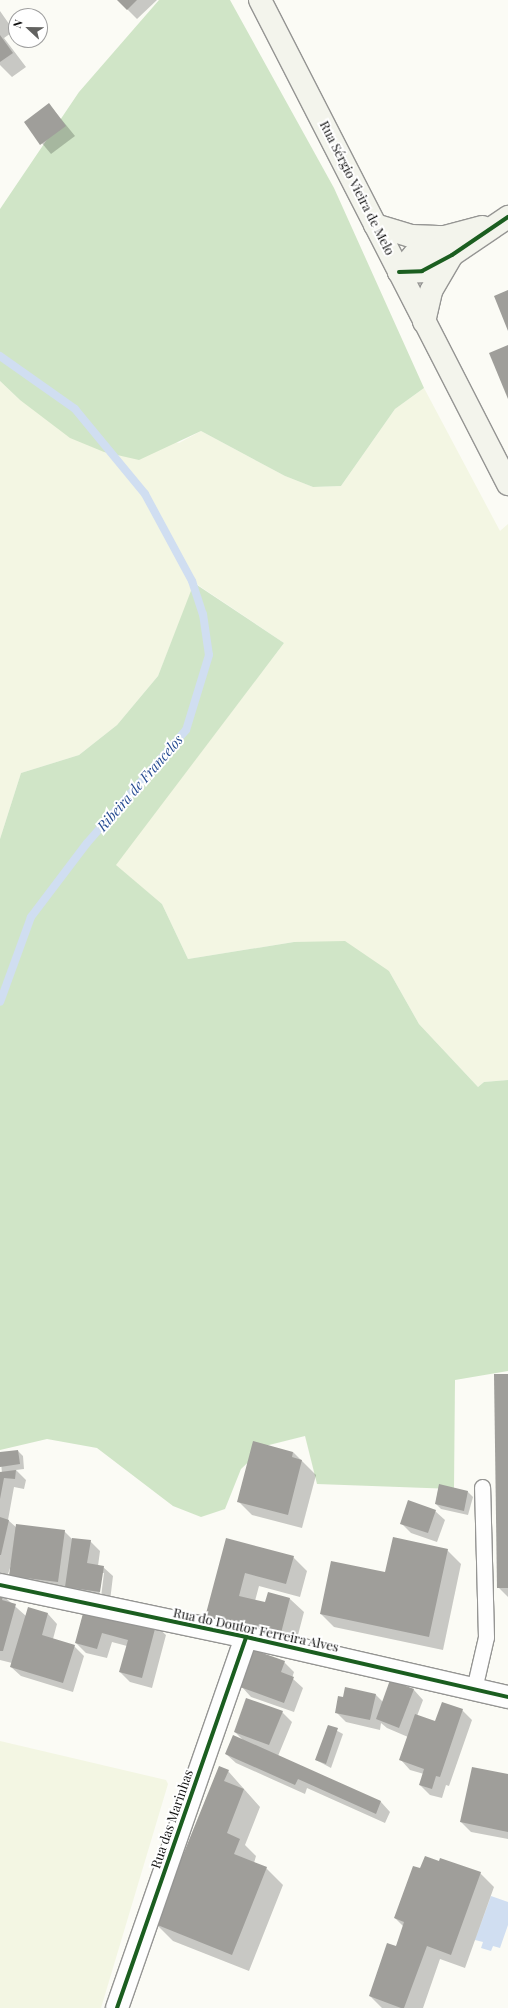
<!DOCTYPE html>
<html>
<head>
<meta charset="utf-8">
<style>
	body { margin:0 }
	#map { position:relative; width:508px; height:2008px; overflow:hidden; background:#fbfbf5; font-family:"Playfair Display",serif }
	div>[style] { position:absolute }
	.farmland>* { inset:0; background:#f3f6e3 }
	.forest>* { inset:0; background:#d0e5c7 }
	.water>* { inset:0; background:#d0def1 }
	.shadow>* { inset:0; background:#0003 }
	.stream>* { height:8px; margin:-4px; padding:0 4px; transform-origin:4px; border-radius:4px; background:#d0def1 }
	.building>* { inset:0; background:#9f9e9a }
	.roads { filter:drop-shadow(1px 0 #959593) drop-shadow(-1px 0 #959593) drop-shadow(0 1px #959593) drop-shadow(0 -1px #959593) }
	.lane>* { height:15px; margin:-7.5px; padding:0 7.5px; transform-origin:7.5px; border-radius:7.5px; background:#fefefe }
	.street>* { height:22px; margin:-11px; padding:0 11px; transform-origin:11px; border-radius:11px; background:#fefefe }
	.secondary>* { height:22px; margin:-11px; padding:0 11px; transform-origin:11px; border-radius:11px; background:#f3f4ec }
	.cycleway>* { height:4px; margin:-2px; padding:0 2px; transform-origin:2px; border-radius:2px; background:#1b5e20 }
	span { translate:-50% -50%; white-space:nowrap; text-align:center; line-height:1.15; -webkit-text-stroke:4px #fff; paint-order:stroke }
	.street-label { font-size:13px; color:#0f0f0f }
	.water-label { font-size:14px; color:#274c92; font-style:italic }
	.north { position:absolute; left:8px; top:8px; width:40px; height:40px; box-sizing:border-box; background:#fff; border:1px solid #9f9f9f; border-radius:50%; rotate:292deg; font-size:11px; font-weight:700; line-height:16px; text-align:center; color:#0f0f0f }
	.north::after { content:''; display:block; margin:auto; width:14px; height:18px; background:#626260; clip-path:polygon(50% 0,100% 100%,50% 72%,0 100%) }
</style>
</head>
<body>
<div id="map">
	<div class="farmland">
		<div style="clip-path:polygon(0 381px,20px 400px,179px 443px,201px 431px,285px 476px,313px 487px,341px 486px,395px 409px,424px 388px,500px 531px,508px 524px,508px 1080px,484px 1082px,478px 1087px,419px 1024px,389px 971px,294px 942px,188px 959px,162px 904px,115px 865px,284px 643px,195px 583px,158px 676px,117px 725px,79px 755px,21px 773px,0 839px)"></div>
		<div style="clip-path:polygon(0 1741px,166px 1780px,168px 1784px,101px 2008px,0 2008px)"></div>
	</div>
	<div class="forest">
		<div style="clip-path:polygon(159px 0,230px 0,334px 188px,424px 388px,395px 409px,341px 486px,313px 487px,285px 476px,201px 431px,139px 460px,104px 452px,70px 438px,20px 400px,0 381px,0 209px,79px 92px)"></div>
		<div style="clip-path:polygon(194px 583px,284px 643px,116px 865px,162px 904px,188px 959px,294px 942px,345px 941px,389px 971px,419px 1024px,478px 1087px,484px 1082px,508px 1080px,508px 1371px,455px 1380px,454px 1489px,317px 1484px,305px 1436px,265px 1446px,241px 1469px,225px 1509px,201px 1517px,173px 1506px,97px 1448px,47px 1439px,0 1450px,0 839px,21px 773px,79px 755px,117px 725px,158px 676px)"></div>
	</div>
	<div class="water">
		<div style="clip-path:polygon(491px 1896px,508px 1902px,508px 1925px,500px 1948px,493px 1946px,491px 1951px,481px 1948px,483px 1942px,475px 1940px)"></div>
	</div>
	<div class="shadow">
		<div style="clip-path:polygon(118px 0,157px 0,137px 19px)"></div>
		<div style="clip-path:polygon(0 11px,14px 31px,4px 38px,26px 67px,12px 77px,0 65px)"></div>
		<div style="clip-path:polygon(49px 104px,75px 136px,51px 154px,25px 123px)"></div>
		<div style="clip-path:polygon(508px 1375px,508px 1597px,498px 1587px)"></div>
		<div style="clip-path:polygon(evenodd,18px 1451px,23px 1456px,24px 1469px,16px 1470px,26px 1480px,24px 1489px,14px 1487px,8px 1520px,17px 1528px,64px 1531px,72px 1539px,90px 1541px,100px 1551px,98px 1566px,103px 1567px,113px 1576px,110px 1601px,10px 1576px,12px 1562px,6px 1580px,0 1579px,0 1473px,2px 1473px,0 1453px,18px 1451px,102px 1573px,104px 1573px,101px 1597px,99px 1597px,102px 1573px)"></div>
		<div style="clip-path:polygon(293px 1452px,316px 1475px,302px 1528px,252px 1515px,238px 1501px)"></div>
		<div style="clip-path:polygon(468px 1492px,473px 1497px,468px 1515px,441px 1509px,436px 1504px)"></div>
		<div style="clip-path:polygon(435px 1511px,445px 1520px,437px 1542px,411px 1533px,401px 1523px)"></div>
		<div style="clip-path:polygon(227px 1540px,293px 1557px,307px 1571px,300px 1597px,259px 1586px,255px 1601px,266px 1604px,269px 1593px,290px 1599px,304px 1612px,293px 1654px,219px 1635px)"></div>
		<div style="clip-path:polygon(447px 1550px,461px 1564px,443px 1650px,334px 1627px,321px 1614px,386px 1573px)"></div>
		<div style="clip-path:polygon(0 1593px,26px 1616px,48px 1614px,57px 1624px,53px 1639px,74px 1646px,84px 1656px,73px 1692px,21px 1676px,11px 1667px,12px 1663px,0 1660px)"></div>
		<div style="clip-path:polygon(85px 1607px,156px 1626px,166px 1635px,152px 1688px,130px 1682px,120px 1672px,127px 1646px,112px 1642px,107px 1658px,86px 1653px,76px 1643px)"></div>
		<div style="clip-path:polygon(284px 1662px,294px 1672px,292px 1678px,303px 1688px,294px 1712px,251px 1697px,242px 1687px)"></div>
		<div style="clip-path:polygon(391px 1681px,414px 1690px,423px 1700px,417px 1716px,436px 1722px,462px 1710px,472px 1720px,449px 1786px,446px 1785px,442px 1798px,430px 1795px,420px 1785px,424px 1774px,410px 1770px,401px 1760px,408px 1737px,387px 1728px,381px 1723px,380px 1730px,346px 1722px,336px 1712px,344px 1698px,376px 1695px,383px 1702px)"></div>
		<div style="clip-path:polygon(282px 1712px,292px 1722px,278px 1756px,381px 1802px,390px 1812px,385px 1823px,307px 1788px,305px 1794px,236px 1763px,226px 1754px,244px 1741px,235px 1732px)"></div>
		<div style="clip-path:polygon(328px 1726px,343px 1734px,331px 1768px,316px 1760px)"></div>
		<div style="clip-path:polygon(228px 1771px,260px 1807px,245px 1845px,256px 1856px,254px 1863px,266px 1868px,283px 1885px,249px 1971px,173px 1941px,156px 1924px)"></div>
		<div style="clip-path:polygon(508px 1775px,508px 1839px,471px 1832px,461px 1822px)"></div>
		<div style="clip-path:polygon(421px 1870px,480px 1873px,494px 1887px,465px 1968px,440px 1959px,423px 2008px,382px 2008px,370px 1996px,396px 1947px,404px 1927px,395px 1918px)"></div>
	</div>
	<div class="stream">
		<div style="left:0;top:356px;width:92px;rotate:35.2deg"></div>
		<div style="left:75px;top:409px;width:110px;rotate:50.5deg"></div>
		<div style="left:145px;top:494px;width:99px;rotate:61.6deg"></div>
		<div style="left:192px;top:581px;width:35px;rotate:72deg"></div>
		<div style="left:203px;top:614px;width:41px;rotate:81.7deg"></div>
		<div style="left:209px;top:655px;width:78px;rotate:107deg"></div>
		<div style="left:186px;top:730px;width:150px;rotate:131.2deg"></div>
		<div style="left:87px;top:843px;width:93px;rotate:127.1deg"></div>
		<div style="left:31px;top:917px;width:90px;rotate:110deg"></div>
	</div>
	<div class="building">
		<div style="clip-path:polygon(117px 0,137px 0,127px 10px)"></div>
		<div style="clip-path:polygon(0 35px,13px 53px,0 62px)"></div>
		<div style="clip-path:polygon(49px 103px,66px 126px,40px 145px,24px 122px)"></div>
		<div style="clip-path:polygon(508px 290px,508px 331px,494px 296px)"></div>
		<div style="clip-path:polygon(508px 345px,508px 399px,489px 353px)"></div>
		<div style="clip-path:polygon(494px 1374px,508px 1374px,508px 1588px,497px 1588px)"></div>
		<div style="clip-path:polygon(253px 1441px,293px 1452px,292px 1457px,302px 1460px,288px 1515px,237px 1502px)"></div>
		<div style="clip-path:polygon(18px 1450px,20px 1464px,0 1467px,0 1452px)"></div>
		<div style="clip-path:polygon(16px 1470px,15px 1479px,4px 1478px,0 1499px,0 1472px)"></div>
		<div style="clip-path:polygon(439px 1484px,468px 1491px,464px 1511px,435px 1504px)"></div>
		<div style="clip-path:polygon(408px 1500px,436px 1510px,428px 1533px,400px 1524px)"></div>
		<div style="clip-path:polygon(0 1517px,9px 1520px,1px 1555px,0 1555px)"></div>
		<div style="clip-path:polygon(16px 1524px,65px 1530px,58px 1582px,9px 1576px)"></div>
		<div style="clip-path:polygon(393px 1537px,448px 1549px,429px 1637px,320px 1614px,331px 1561px,385px 1572px)"></div>
		<div style="clip-path:polygon(72px 1538px,91px 1540px,87px 1563px,104px 1566px,100px 1592px,65px 1587px)"></div>
		<div style="clip-path:polygon(226px 1538px,294px 1556px,286px 1584px,245px 1573px,239px 1596px,265px 1602px,268px 1592px,290px 1598px,279px 1641px,204px 1621px)"></div>
		<div style="clip-path:polygon(0 1592px,4px 1593px,2px 1600px,16px 1604px,3px 1651px,0 1651px)"></div>
		<div style="clip-path:polygon(85px 1606px,156px 1625px,142px 1678px,119px 1672px,128px 1640px,102px 1633px,97px 1649px,75px 1643px)"></div>
		<div style="clip-path:polygon(28px 1607px,48px 1613px,42px 1635px,75px 1645px,63px 1683px,10px 1667px)"></div>
		<div style="clip-path:polygon(254px 1650px,285px 1661px,281px 1672px,294px 1677px,284px 1703px,240px 1687px)"></div>
		<div style="clip-path:polygon(390px 1680px,414px 1689px,399px 1728px,376px 1719px)"></div>
		<div style="clip-path:polygon(345px 1687px,376px 1694px,370px 1720px,335px 1713px,338px 1696px,343px 1697px)"></div>
		<div style="clip-path:polygon(246px 1698px,283px 1711px,269px 1745px,234px 1732px)"></div>
		<div style="clip-path:polygon(442px 1702px,463px 1709px,440px 1777px,436px 1776px,432px 1789px,419px 1785px,424px 1769px,399px 1760px,415px 1714px,435px 1721px)"></div>
		<div style="clip-path:polygon(328px 1725px,338px 1728px,326px 1764px,315px 1760px)"></div>
		<div style="clip-path:polygon(233px 1735px,381px 1801px,376px 1814px,298px 1779px,295px 1785px,225px 1754px)"></div>
		<div style="clip-path:polygon(219px 1766px,229px 1770px,224px 1781px,244px 1789px,227px 1833px,240px 1839px,234px 1854px,267px 1867px,232px 1955px,155px 1924px)"></div>
		<div style="clip-path:polygon(472px 1767px,508px 1774px,508px 1832px,460px 1822px)"></div>
		<div style="clip-path:polygon(425px 1856px,439px 1861px,440px 1858px,481px 1872px,451px 1955px,427px 1946px,404px 2008px,401px 2008px,369px 1996px,387px 1943px,396px 1946px,404px 1922px,394px 1918px,413px 1866px,420px 1868px)"></div>
	</div>
	<div class="roads">
		<div class="lane">
			<div style="left:474px;top:1689px;width:53px;rotate:-77deg"></div>
			<div style="left:486px;top:1637px;width:150px;rotate:-91.5deg"></div>
		</div>
		<div class="street">
			<div style="left:0;top:1585px;width:251px;rotate:11.9deg"></div>
			<div style="left:246px;top:1637px;width:269px;rotate:12.9deg"></div>
			<div style="left:117px;top:2008px;width:393px;rotate:-70.8deg"></div>
		</div>
		<div class="secondary">
			<div style="left:260px;top:0;width:544px;rotate:62.87deg"></div>
			<div style="left:375px;top:225px;width:38px;rotate:17deg"></div>
			<div style="left:411px;top:236px;width:34px;rotate:2deg"></div>
			<div style="left:399px;top:272px;width:23px;rotate:-2deg"></div>
			<div style="left:422px;top:271px;width:34px;rotate:-28deg"></div>
			<div style="left:452px;top:255px;width:68px;rotate:-34.2deg"></div>
			<div style="left:399px;top:272px;width:23px;rotate:-49deg"></div>
			<div style="left:414px;top:255px;width:36px;rotate:-30deg"></div>
			<div style="left:445px;top:237px;width:39px;rotate:-15deg"></div>
			<div style="left:424px;top:322px;width:32px;rotate:-77deg"></div>
			<div style="left:431px;top:291px;width:42px;rotate:-59.7deg"></div>
		</div>
	</div>
	<div class="cycleway">
		<div style="left:399px;top:272px;width:23px;rotate:-2deg"></div>
		<div style="left:422px;top:271px;width:34px;rotate:-28deg"></div>
		<div style="left:452px;top:255px;width:68px;rotate:-34.2deg"></div>
		<div style="left:0;top:1585px;width:251px;rotate:11.9deg"></div>
		<div style="left:246px;top:1637px;width:269px;rotate:12.9deg"></div>
		<div style="left:117px;top:2008px;width:393px;rotate:-70.8deg"></div>
	</div>
	<div class="street-label">
		<span style="left:357px;top:188px;rotate:63deg">Rua Sérgio Vieira de Melo</span>
		<span style="left:256px;top:1630px;rotate:12deg">Rua do Doutor Ferreira Alves</span>
		<span style="left:172px;top:1819px;rotate:-71deg">Rua das Marinhas</span>
	</div>
	<div class="water-label">
		<span style="left:140px;top:783px;rotate:-49deg">Ribeira de Francelos</span>
	</div>
	<div class="north">N</div>
</div>
</body>
</html>
